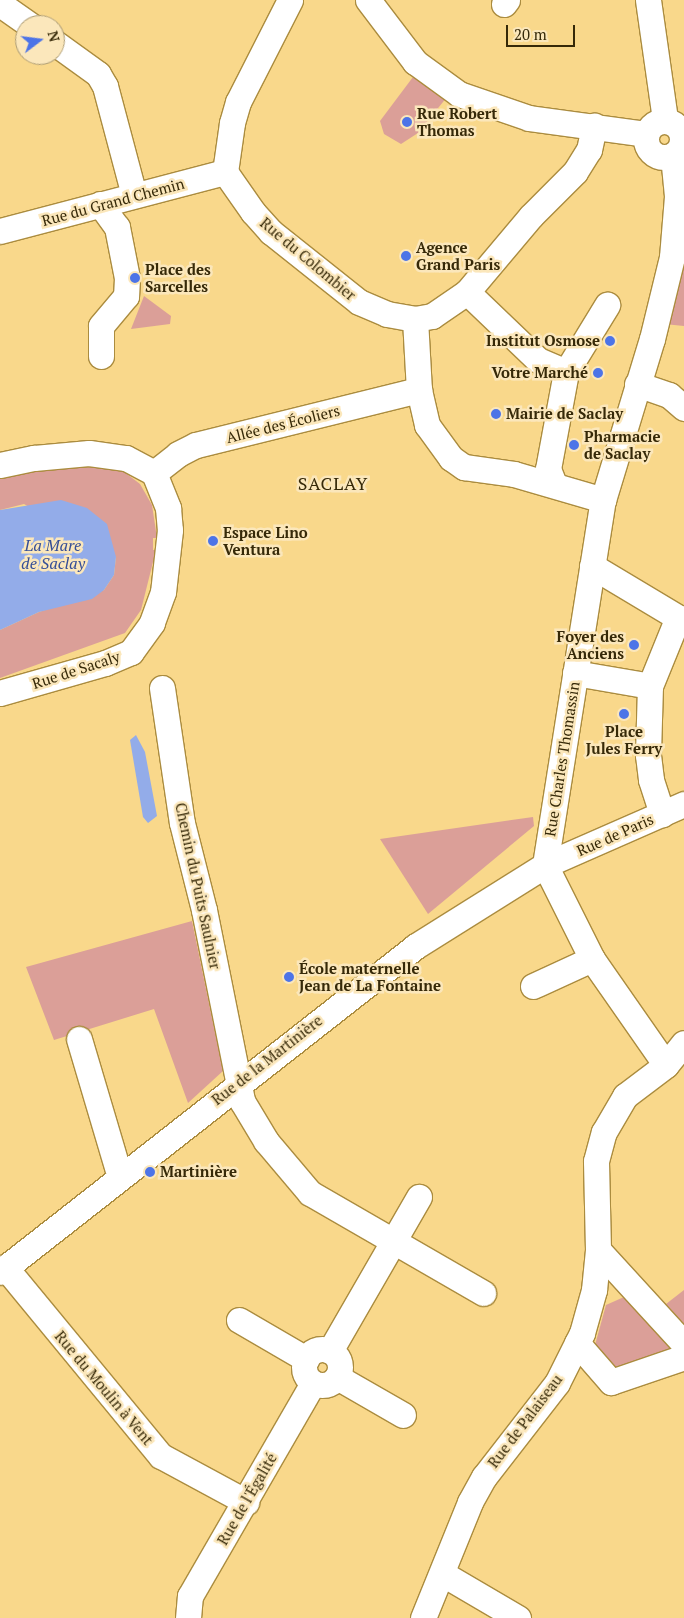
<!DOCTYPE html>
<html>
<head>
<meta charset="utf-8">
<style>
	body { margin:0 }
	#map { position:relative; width:684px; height:1618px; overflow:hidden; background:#f9d88b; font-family:"PT Serif",serif }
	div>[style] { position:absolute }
	.green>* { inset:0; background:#db9f98 }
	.water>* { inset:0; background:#93ace9 }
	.roads { filter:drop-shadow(1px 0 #ab8c3f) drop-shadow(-1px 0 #ab8c3f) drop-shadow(0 1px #ab8c3f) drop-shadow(0 -1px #ab8c3f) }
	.street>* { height:25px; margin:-12.5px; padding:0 12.5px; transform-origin:12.5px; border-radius:12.5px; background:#fff }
	.street>.ring { margin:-12.5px; padding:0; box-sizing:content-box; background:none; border:25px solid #fff; border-radius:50% }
	.dots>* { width:14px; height:14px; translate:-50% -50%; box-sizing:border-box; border:2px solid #fbe7bb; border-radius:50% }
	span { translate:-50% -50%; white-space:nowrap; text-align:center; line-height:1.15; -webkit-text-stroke:5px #fbe7bb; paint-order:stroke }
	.poi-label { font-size:15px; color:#362908; font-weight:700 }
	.left { translate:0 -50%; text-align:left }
	.right { translate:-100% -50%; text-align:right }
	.street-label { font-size:15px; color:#362908 }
	.water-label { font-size:16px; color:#354e97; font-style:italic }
	.quarter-label { font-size:18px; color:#362908; letter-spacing:1px }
	.north { position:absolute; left:15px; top:15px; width:50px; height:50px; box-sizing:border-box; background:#fbe7bb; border:1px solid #ac9b73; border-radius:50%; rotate:75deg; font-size:14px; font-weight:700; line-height:20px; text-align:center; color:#362908 }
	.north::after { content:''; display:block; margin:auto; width:18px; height:22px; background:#4d74e7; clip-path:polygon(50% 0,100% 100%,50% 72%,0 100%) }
	.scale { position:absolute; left:506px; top:25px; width:69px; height:22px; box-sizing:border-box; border:2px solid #362908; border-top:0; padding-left:6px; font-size:15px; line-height:18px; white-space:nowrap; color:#362908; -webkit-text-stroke:4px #fbe7bb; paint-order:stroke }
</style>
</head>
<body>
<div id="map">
	<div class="green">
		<div style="clip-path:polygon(416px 73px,447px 97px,418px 133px,401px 144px,384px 134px,380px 121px)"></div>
		<div style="clip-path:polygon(684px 265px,684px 326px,664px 324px,683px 268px)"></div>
		<div style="clip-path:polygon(144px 296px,171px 316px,170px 324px,131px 329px)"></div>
		<div style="clip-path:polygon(100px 467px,123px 471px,140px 484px,152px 505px,157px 538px,153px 538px,153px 550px,156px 550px,141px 610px,125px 633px,0 678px,0 630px,39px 612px,104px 590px,114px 575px,116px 557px,24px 504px,0 510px,0 478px,51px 468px)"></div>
		<div style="clip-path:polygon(533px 817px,534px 826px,428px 914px,380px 839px)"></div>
		<div style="clip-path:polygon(192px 921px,223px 1071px,188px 1103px,154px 1009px,54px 1040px,26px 967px)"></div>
		<div style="clip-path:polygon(684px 1290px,684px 1324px,666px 1304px)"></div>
		<div style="clip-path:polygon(624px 1297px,676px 1351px,620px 1374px,595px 1345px,606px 1305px)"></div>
	</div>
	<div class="water">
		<div style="clip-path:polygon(61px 500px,87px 508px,107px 524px,116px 557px,114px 575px,104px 590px,92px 599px,39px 612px,0 630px,0 510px)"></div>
		<div style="clip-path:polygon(136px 735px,145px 752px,157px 816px,148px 823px,143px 817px,130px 740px)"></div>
	</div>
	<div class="roads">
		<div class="street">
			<div style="left:290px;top:0;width:114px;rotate:117deg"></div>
			<div style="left:238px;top:102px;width:22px;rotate:106deg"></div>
			<div style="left:232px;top:123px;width:49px;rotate:98.1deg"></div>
			<div style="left:225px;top:172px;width:49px;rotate:55deg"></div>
			<div style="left:253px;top:212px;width:27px;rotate:48deg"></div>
			<div style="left:271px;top:232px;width:112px;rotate:38.5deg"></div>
			<div style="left:359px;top:302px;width:30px;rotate:23deg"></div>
			<div style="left:387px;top:314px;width:28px;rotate:10deg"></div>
			<div style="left:415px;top:319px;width:17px;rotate:-10deg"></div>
			<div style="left:432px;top:316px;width:42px;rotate:-34.4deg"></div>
			<div style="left:467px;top:292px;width:99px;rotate:-49.9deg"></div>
			<div style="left:531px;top:216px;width:62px;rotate:-45deg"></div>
			<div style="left:575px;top:172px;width:26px;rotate:-58deg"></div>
			<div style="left:589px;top:150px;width:25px;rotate:-78deg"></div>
			<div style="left:368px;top:0;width:78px;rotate:52.8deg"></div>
			<div style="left:415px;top:62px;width:54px;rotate:36deg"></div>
			<div style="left:459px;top:94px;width:74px;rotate:18.9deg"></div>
			<div style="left:529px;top:118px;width:118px;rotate:7.8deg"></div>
			<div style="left:648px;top:0;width:121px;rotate:81.9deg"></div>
			<div style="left:0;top:4px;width:37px;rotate:35deg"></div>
			<div style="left:504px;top:4px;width:5px;rotate:-53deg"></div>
			<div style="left:55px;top:43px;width:53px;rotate:35.8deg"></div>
			<div style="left:98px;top:74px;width:14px;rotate:60deg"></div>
			<div style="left:105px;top:86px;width:113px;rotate:75.1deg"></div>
			<div class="ring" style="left:646px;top:121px;width:11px;height:11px"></div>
			<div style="left:100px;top:204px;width:29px;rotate:54deg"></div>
			<div style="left:117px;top:227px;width:52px;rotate:78.9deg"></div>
			<div style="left:127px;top:278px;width:18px;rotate:93deg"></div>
			<div style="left:126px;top:296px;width:39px;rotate:130deg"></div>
			<div style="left:101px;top:326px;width:30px;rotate:90deg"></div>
			<div style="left:0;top:231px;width:233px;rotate:-14.7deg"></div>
			<div style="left:467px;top:292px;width:98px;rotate:43.8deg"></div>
			<div style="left:538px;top:360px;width:30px;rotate:23deg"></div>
			<div style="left:566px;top:372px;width:99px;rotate:100.5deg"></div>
			<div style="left:548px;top:469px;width:16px;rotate:68deg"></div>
			<div style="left:415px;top:319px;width:71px;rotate:86.8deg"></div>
			<div style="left:419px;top:390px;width:36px;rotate:77deg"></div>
			<div style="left:427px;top:425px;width:41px;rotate:54deg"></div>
			<div style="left:451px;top:458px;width:16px;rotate:35deg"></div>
			<div style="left:464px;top:467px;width:50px;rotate:8deg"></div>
			<div style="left:514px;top:474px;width:93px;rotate:16.3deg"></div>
			<div style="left:566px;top:372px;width:79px;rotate:-58.5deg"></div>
			<div style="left:637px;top:384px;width:34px;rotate:19deg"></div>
			<div style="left:669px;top:395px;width:20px;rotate:41deg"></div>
			<div style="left:0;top:465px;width:35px;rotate:-12deg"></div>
			<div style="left:34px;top:458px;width:55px;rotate:-5.2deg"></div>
			<div style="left:89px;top:453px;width:37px;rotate:8deg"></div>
			<div style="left:126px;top:458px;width:32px;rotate:28deg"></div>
			<div style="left:154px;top:473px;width:38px;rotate:68deg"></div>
			<div style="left:168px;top:508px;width:22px;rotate:85deg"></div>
			<div style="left:170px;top:530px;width:62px;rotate:96.4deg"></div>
			<div style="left:163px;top:592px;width:33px;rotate:110deg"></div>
			<div style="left:152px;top:623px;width:36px;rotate:126deg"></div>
			<div style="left:131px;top:652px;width:28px;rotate:157deg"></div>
			<div style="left:105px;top:663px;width:109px;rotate:164.1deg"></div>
			<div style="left:154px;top:473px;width:31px;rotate:-38deg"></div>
			<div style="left:178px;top:454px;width:20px;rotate:-27deg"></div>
			<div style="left:196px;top:445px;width:230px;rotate:-13.9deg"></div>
			<div style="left:592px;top:566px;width:107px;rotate:30.9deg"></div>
			<div style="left:575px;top:673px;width:76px;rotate:9.8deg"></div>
			<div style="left:650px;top:686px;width:69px;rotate:91.7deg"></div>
			<div style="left:648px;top:755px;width:25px;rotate:83deg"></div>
			<div style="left:651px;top:780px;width:36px;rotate:72deg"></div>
			<div style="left:650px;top:686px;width:74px;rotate:-67.9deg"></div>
			<div style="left:162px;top:688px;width:136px;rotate:81.6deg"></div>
			<div style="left:182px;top:823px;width:90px;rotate:75.8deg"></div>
			<div style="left:204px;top:910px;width:195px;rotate:78.7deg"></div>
			<div style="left:242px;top:1101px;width:47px;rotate:59deg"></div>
			<div style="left:266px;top:1141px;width:68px;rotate:49.8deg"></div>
			<div style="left:310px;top:1193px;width:200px;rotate:30deg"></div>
			<div style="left:545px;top:865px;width:370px;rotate:-81deg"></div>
			<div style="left:603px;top:500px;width:168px;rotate:-73.1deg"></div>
			<div style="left:652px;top:339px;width:84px;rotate:-76.3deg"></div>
			<div style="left:672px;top:257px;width:61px;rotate:-85.3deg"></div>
			<div style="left:677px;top:196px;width:41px;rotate:-95.6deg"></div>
			<div style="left:545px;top:865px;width:105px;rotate:63.4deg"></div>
			<div style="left:592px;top:959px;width:129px;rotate:55.1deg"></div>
			<div style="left:533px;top:986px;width:65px;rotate:-24.6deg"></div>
			<div style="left:79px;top:1039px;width:144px;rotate:73.5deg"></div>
			<div style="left:598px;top:1250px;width:127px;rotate:47.5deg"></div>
			<div style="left:5px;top:1267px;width:245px;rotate:50.5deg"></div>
			<div style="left:161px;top:1456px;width:97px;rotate:28.4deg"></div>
			<div style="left:0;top:1272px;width:529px;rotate:-38.08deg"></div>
			<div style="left:416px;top:946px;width:152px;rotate:-32.1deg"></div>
			<div style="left:545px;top:865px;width:152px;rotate:-23.7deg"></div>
			<div style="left:239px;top:1320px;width:78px;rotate:30.2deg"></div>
			<div style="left:577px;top:1343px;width:52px;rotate:48.9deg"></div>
			<div style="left:611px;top:1382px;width:77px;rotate:-18.9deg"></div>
			<div class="ring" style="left:304px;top:1349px;width:11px;height:11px"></div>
			<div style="left:330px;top:1351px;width:178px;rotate:-60deg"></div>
			<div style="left:337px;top:1377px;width:76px;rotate:29.9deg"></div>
			<div style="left:443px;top:1574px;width:87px;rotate:30.4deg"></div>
			<div style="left:188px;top:1618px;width:22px;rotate:-85deg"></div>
			<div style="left:190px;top:1596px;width:246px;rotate:-60deg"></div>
			<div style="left:423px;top:1618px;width:125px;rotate:-67.9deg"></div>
			<div style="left:470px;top:1502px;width:29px;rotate:-61deg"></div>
			<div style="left:484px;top:1477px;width:119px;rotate:-52.2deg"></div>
			<div style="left:557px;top:1383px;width:56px;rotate:-63.4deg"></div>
			<div style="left:582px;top:1333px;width:45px;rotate:-74.4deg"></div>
			<div style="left:594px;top:1290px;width:40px;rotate:-84.3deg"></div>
			<div style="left:598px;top:1250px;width:89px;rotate:-91.3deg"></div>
			<div style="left:596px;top:1161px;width:30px;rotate:-75deg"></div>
			<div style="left:604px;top:1132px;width:42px;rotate:-59.7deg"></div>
			<div style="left:625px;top:1096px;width:51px;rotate:-37.1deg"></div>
			<div style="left:666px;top:1065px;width:28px;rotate:-51deg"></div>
		</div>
	</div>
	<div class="dots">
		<div style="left:407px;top:122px;background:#4d74e7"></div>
		<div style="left:406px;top:256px;background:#4d74e7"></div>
		<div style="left:135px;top:278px;background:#4d74e7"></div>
		<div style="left:610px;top:341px;background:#4d74e7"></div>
		<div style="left:598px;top:373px;background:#4d74e7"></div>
		<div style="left:496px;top:414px;background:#4d74e7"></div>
		<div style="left:574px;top:445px;background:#4d74e7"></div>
		<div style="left:213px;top:541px;background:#4d74e7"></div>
		<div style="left:634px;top:645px;background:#4d74e7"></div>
		<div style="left:624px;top:714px;background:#4d74e7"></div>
		<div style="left:289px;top:977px;background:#4d74e7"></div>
		<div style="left:150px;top:1172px;background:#4d74e7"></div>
	</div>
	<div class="poi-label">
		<span class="left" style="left:417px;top:122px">Rue Robert<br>Thomas</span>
		<span class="left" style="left:416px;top:256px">Agence<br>Grand Paris</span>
		<span class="left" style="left:145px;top:278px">Place des<br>Sarcelles</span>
		<span class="right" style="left:600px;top:341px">Institut Osmose</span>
		<span class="right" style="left:588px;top:373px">Votre Marché</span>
		<span class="left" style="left:506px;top:414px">Mairie de Saclay</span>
		<span class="left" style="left:584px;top:445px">Pharmacie<br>de Saclay</span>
		<span class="left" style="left:223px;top:541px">Espace Lino<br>Ventura</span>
		<span class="right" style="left:624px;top:645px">Foyer des<br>Anciens</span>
		<span style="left:624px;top:740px">Place<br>Jules Ferry</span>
		<span class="left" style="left:299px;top:977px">École maternelle<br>Jean de La Fontaine</span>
		<span class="left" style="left:160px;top:1172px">Martinière</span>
	</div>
	<div class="street-label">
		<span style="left:113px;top:202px;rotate:-15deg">Rue du Grand Chemin</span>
		<span style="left:308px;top:259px;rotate:40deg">Rue du Colombier</span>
		<span style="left:283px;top:424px;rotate:-14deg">Allée des Écoliers</span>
		<span style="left:76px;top:670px;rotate:-18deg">Rue de Sacaly</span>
		<span style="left:562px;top:759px;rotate:-81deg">Rue Charles Thomassin</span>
		<span style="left:615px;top:835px;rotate:-24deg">Rue de Paris</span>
		<span style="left:198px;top:886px;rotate:78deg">Chemin du Puits Saulnier</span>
		<span style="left:267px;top:1060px;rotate:-38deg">Rue de la Martinière</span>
		<span style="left:104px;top:1388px;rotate:50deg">Rue du Moulin à Vent</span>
		<span style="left:525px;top:1421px;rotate:-53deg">Rue de Palaiseau</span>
		<span style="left:247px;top:1499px;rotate:-60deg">Rue de l'Égalité</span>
	</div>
	<div class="water-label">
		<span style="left:53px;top:554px">La Mare<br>de Saclay</span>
	</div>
	<div class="quarter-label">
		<span style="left:333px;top:483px">SACLAY</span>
	</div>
	<div class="north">N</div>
	<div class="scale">20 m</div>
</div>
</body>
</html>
